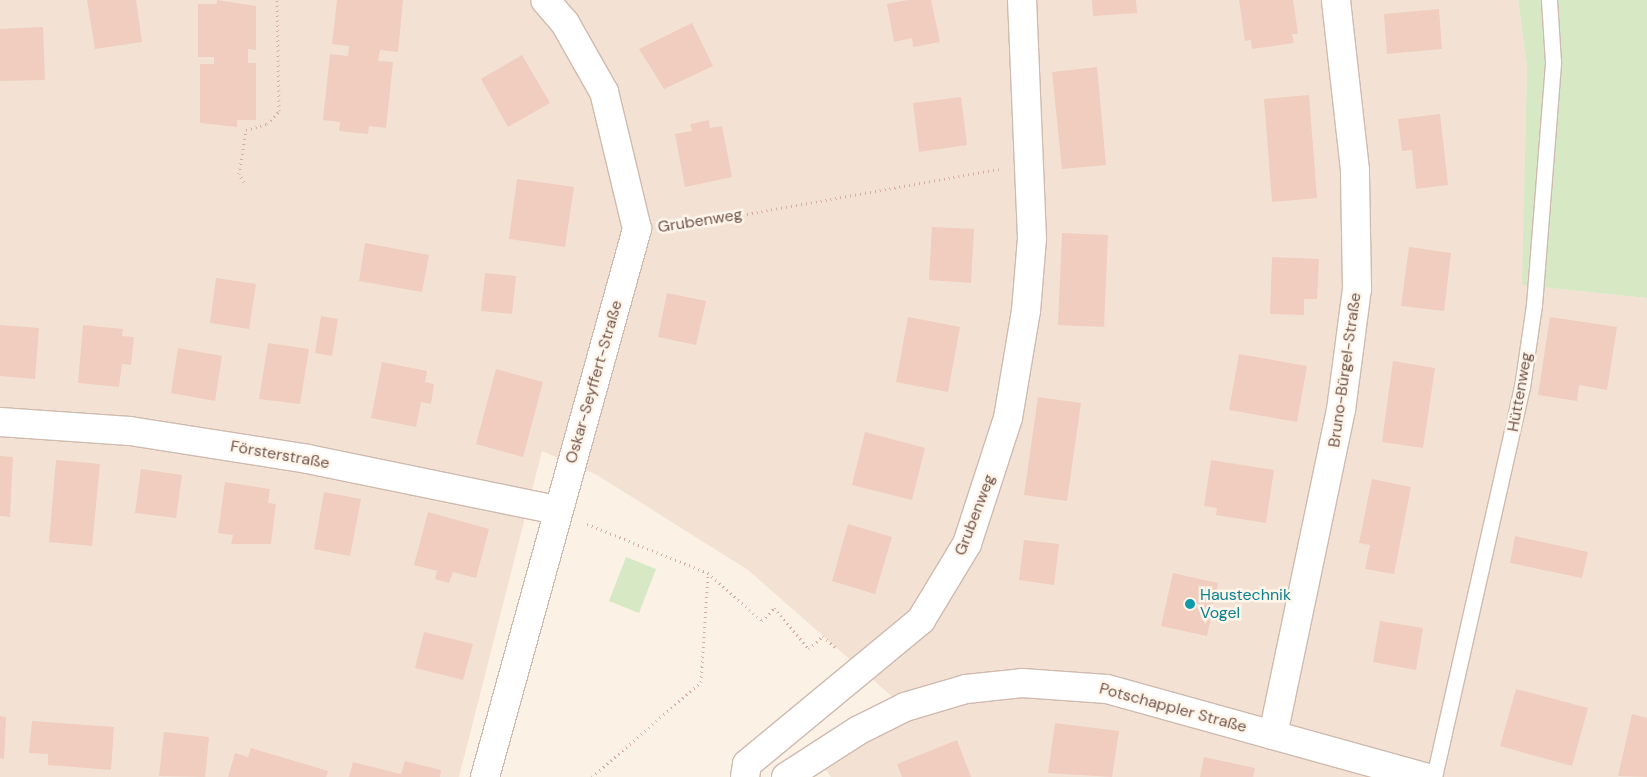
<!DOCTYPE html>
<html>
<head>
<meta charset="utf-8">
<style>
	body { margin:0 }
	#map { position:relative; width:1647px; height:777px; overflow:hidden; background:#fbf1e5; font-family:"DM Sans",sans-serif }
	div>[style] { position:absolute }
	.residential>* { inset:0; background:#f3e2d4 }
	.green>* { inset:0; background:#d6e9c4 }
	.building>* { inset:0; background:#f0cdbe }
	.path>* { height:3px; margin-top:-1.5px; transform-origin:0; background:repeating-linear-gradient(90deg,#d5b0a1 0 1px,transparent 0 5px) }
	.roads { filter:drop-shadow(1px 0 #cfbaaf) drop-shadow(-1px 0 #cfbaaf) drop-shadow(0 1px #cfbaaf) drop-shadow(0 -1px #cfbaaf) }
	.service>* { height:15px; margin:-7.5px; padding:0 7.5px; transform-origin:7.5px; border-radius:7.5px; background:#fff }
	.minor>* { height:28px; margin:-14px; padding:0 14px; transform-origin:14px; border-radius:14px; background:#fff }
	.tertiary>* { height:28px; margin:-14px; padding:0 14px; transform-origin:14px; border-radius:14px; background:#fff }
	.dots>* { width:14px; height:14px; translate:-50% -50%; box-sizing:border-box; border:2px solid #fef5eb; border-radius:50% }
	span { translate:-50% -50%; white-space:nowrap; text-align:center; line-height:1.15; -webkit-text-stroke:5px #fef5eb; paint-order:stroke }
	.street-label { font-size:16px; color:#74564b }
	.culture-label { font-size:16px; color:#0d838f }
	.left { translate:0 -50%; text-align:left }
</style>
</head>
<body>
<div id="map">
	<div class="residential">
		<div style="clip-path:polygon(0 0,1518px 0,1527px 66px,1523px 285px,1647px 298px,1647px 777px,831px 777px,816px 757px,904px 707px,748px 570px,597px 475px,542px 451px,459px 777px,0 777px)"></div>
	</div>
	<div class="green">
		<div style="clip-path:polygon(1518px 0,1647px 0,1647px 298px,1522px 285px,1527px 66px)"></div>
		<div style="clip-path:polygon(626px 557px,656px 569px,639px 613px,609px 601px)"></div>
	</div>
	<div class="building">
		<div style="clip-path:polygon(87px 0,136px 0,142px 42px,95px 49px)"></div>
		<div style="clip-path:polygon(217px 0,256px 6px,256px 50px,248px 49px,248px 63px,256px 63px,256px 120px,237px 120px,237px 127px,200px 123px,200px 64px,214px 64px,214px 57px,198px 57px,198px 4px,217px 4px)"></div>
		<div style="clip-path:polygon(337px 0,403px 0,398px 52px,380px 50px,378px 61px,393px 62px,386px 128px,369px 126px,368px 134px,339px 131px,340px 122px,323px 120px,330px 54px,348px 56px,349px 46px,332px 44px)"></div>
		<div style="clip-path:polygon(908px 0,931px 0,940px 42px,913px 47px,912px 38px,894px 42px,887px 4px)"></div>
		<div style="clip-path:polygon(1092px 0,1136px 0,1137px 13px,1093px 16px)"></div>
		<div style="clip-path:polygon(1239px 0,1293px 0,1298px 34px,1292px 34px,1294px 43px,1252px 49px,1251px 40px,1245px 41px)"></div>
		<div style="clip-path:polygon(1439px 9px,1442px 49px,1387px 54px,1384px 14px)"></div>
		<div style="clip-path:polygon(692px 23px,713px 66px,664px 89px,639px 49px)"></div>
		<div style="clip-path:polygon(43px 27px,45px 80px,0 81px,0 29px)"></div>
		<div style="clip-path:polygon(522px 55px,550px 103px,508px 127px,481px 79px)"></div>
		<div style="clip-path:polygon(1097px 67px,1106px 165px,1062px 169px,1052px 72px)"></div>
		<div style="clip-path:polygon(1309px 95px,1317px 198px,1272px 202px,1264px 99px)"></div>
		<div style="clip-path:polygon(961px 97px,967px 145px,919px 152px,913px 103px)"></div>
		<div style="clip-path:polygon(1440px 114px,1448px 185px,1416px 189px,1412px 150px,1402px 151px,1398px 119px)"></div>
		<div style="clip-path:polygon(709px 120px,710px 128px,722px 126px,732px 177px,685px 187px,675px 134px,692px 131px,690px 124px)"></div>
		<div style="clip-path:polygon(517px 179px,574px 187px,565px 247px,509px 239px)"></div>
		<div style="clip-path:polygon(932px 227px,974px 229px,971px 283px,929px 280px)"></div>
		<div style="clip-path:polygon(1062px 233px,1108px 235px,1104px 327px,1058px 325px)"></div>
		<div style="clip-path:polygon(365px 243px,429px 255px,422px 292px,359px 281px)"></div>
		<div style="clip-path:polygon(1409px 247px,1451px 253px,1444px 311px,1401px 306px)"></div>
		<div style="clip-path:polygon(1272px 257px,1319px 259px,1317px 299px,1304px 299px,1304px 315px,1270px 314px)"></div>
		<div style="clip-path:polygon(485px 273px,516px 276px,512px 314px,481px 311px)"></div>
		<div style="clip-path:polygon(216px 278px,256px 284px,249px 329px,210px 323px)"></div>
		<div style="clip-path:polygon(667px 293px,706px 301px,696px 345px,658px 337px)"></div>
		<div style="clip-path:polygon(321px 316px,338px 319px,332px 356px,315px 353px)"></div>
		<div style="clip-path:polygon(908px 317px,960px 327px,948px 392px,896px 382px)"></div>
		<div style="clip-path:polygon(1550px 317px,1617px 327px,1607px 390px,1579px 385px,1577px 401px,1538px 395px)"></div>
		<div style="clip-path:polygon(0 325px,39px 328px,35px 379px,0 376px)"></div>
		<div style="clip-path:polygon(83px 325px,123px 329px,122px 336px,134px 337px,131px 365px,122px 364px,119px 387px,78px 383px)"></div>
		<div style="clip-path:polygon(268px 343px,309px 349px,300px 404px,259px 399px)"></div>
		<div style="clip-path:polygon(178px 348px,222px 356px,215px 401px,171px 393px)"></div>
		<div style="clip-path:polygon(1239px 354px,1307px 366px,1297px 422px,1229px 410px)"></div>
		<div style="clip-path:polygon(1393px 361px,1435px 368px,1423px 448px,1382px 442px)"></div>
		<div style="clip-path:polygon(382px 362px,427px 371px,425px 382px,434px 384px,431px 404px,421px 402px,416px 427px,371px 418px)"></div>
		<div style="clip-path:polygon(496px 369px,543px 382px,523px 457px,476px 444px)"></div>
		<div style="clip-path:polygon(1038px 397px,1081px 403px,1067px 501px,1024px 495px)"></div>
		<div style="clip-path:polygon(865px 432px,925px 448px,912px 500px,852px 485px)"></div>
		<div style="clip-path:polygon(0 456px,13px 457px,10px 517px,0 516px)"></div>
		<div style="clip-path:polygon(56px 460px,100px 464px,92px 546px,49px 542px)"></div>
		<div style="clip-path:polygon(1211px 460px,1274px 470px,1266px 523px,1216px 515px,1217px 508px,1204px 506px)"></div>
		<div style="clip-path:polygon(141px 469px,182px 475px,176px 518px,135px 513px)"></div>
		<div style="clip-path:polygon(1372px 479px,1411px 487px,1394px 574px,1365px 569px,1370px 545px,1359px 543px)"></div>
		<div style="clip-path:polygon(225px 482px,270px 489px,268px 503px,276px 504px,271px 544px,231px 544px,233px 535px,218px 533px)"></div>
		<div style="clip-path:polygon(324px 492px,361px 499px,350px 556px,314px 549px)"></div>
		<div style="clip-path:polygon(428px 512px,489px 529px,476px 578px,453px 572px,449px 583px,435px 579px,437px 571px,414px 565px)"></div>
		<div style="clip-path:polygon(848px 524px,892px 537px,875px 594px,832px 581px)"></div>
		<div style="clip-path:polygon(1515px 536px,1588px 552px,1582px 578px,1510px 563px)"></div>
		<div style="clip-path:polygon(1024px 540px,1059px 544px,1054px 585px,1019px 580px)"></div>
		<div style="clip-path:polygon(1173px 573px,1218px 583px,1207px 636px,1161px 626px)"></div>
		<div style="clip-path:polygon(1380px 621px,1423px 628px,1416px 670px,1373px 662px)"></div>
		<div style="clip-path:polygon(424px 632px,473px 644px,463px 680px,415px 668px)"></div>
		<div style="clip-path:polygon(1516px 689px,1588px 708px,1572px 766px,1500px 746px)"></div>
		<div style="clip-path:polygon(1632px 714px,1647px 718px,1647px 777px,1618px 776px)"></div>
		<div style="clip-path:polygon(0 716px,6px 717px,4px 759px,0 758px)"></div>
		<div style="clip-path:polygon(32px 721px,114px 727px,111px 770px,48px 765px,48px 754px,29px 753px)"></div>
		<div style="clip-path:polygon(1055px 723px,1119px 731px,1112px 777px,1048px 773px)"></div>
		<div style="clip-path:polygon(164px 732px,209px 737px,205px 777px,159px 776px)"></div>
		<div style="clip-path:polygon(957px 740px,971px 777px,902px 777px,897px 764px)"></div>
		<div style="clip-path:polygon(251px 748px,328px 771px,326px 777px,228px 777px,235px 753px,248px 757px)"></div>
		<div style="clip-path:polygon(1204px 757px,1255px 768px,1253px 777px,1200px 777px)"></div>
		<div style="clip-path:polygon(405px 761px,441px 770px,440px 777px,349px 777px,353px 762px,401px 774px)"></div>
	</div>
	<div class="path">
		<div style="left:244px;top:182px;width:9px;rotate:-122deg"></div>
		<div style="left:239px;top:174px;width:45px;rotate:-81deg"></div>
		<div style="left:246px;top:130px;width:22px;rotate:-16deg"></div>
		<div style="left:267px;top:124px;width:18px;rotate:-47deg"></div>
		<div style="left:279px;top:111px;width:111px;rotate:-91deg"></div>
		<div style="left:668px;top:228px;width:336px;rotate:-10.1deg"></div>
		<div style="left:587px;top:524px;width:131px;rotate:22deg"></div>
		<div style="left:708px;top:573px;width:72px;rotate:41.6deg"></div>
		<div style="left:762px;top:621px;width:18px;rotate:-47deg"></div>
		<div style="left:774px;top:608px;width:54px;rotate:49.5deg"></div>
		<div style="left:809px;top:649px;width:19px;rotate:-43deg"></div>
		<div style="left:823px;top:636px;width:19px;rotate:43deg"></div>
		<div style="left:592px;top:777px;width:145px;rotate:-41.1deg"></div>
		<div style="left:701px;top:682px;width:108px;rotate:-86.3deg"></div>
	</div>
	<div class="roads">
		<div class="service">
			<div style="left:1434px;top:777px;width:400px;rotate:-77.3deg"></div>
			<div style="left:1522px;top:387px;width:83px;rotate:-81.7deg"></div>
			<div style="left:1534px;top:305px;width:244px;rotate:-85.5deg"></div>
			<div style="left:1553px;top:62px;width:62px;rotate:-93.7deg"></div>
		</div>
		<div class="minor">
			<div style="left:0;top:422px;width:130px;rotate:4deg"></div>
			<div style="left:130px;top:431px;width:180px;rotate:8.9deg"></div>
			<div style="left:308px;top:459px;width:254px;rotate:11.6deg"></div>
			<div style="left:1273px;top:735px;width:332px;rotate:-78.2deg"></div>
			<div style="left:1341px;top:410px;width:122px;rotate:-82.5deg"></div>
			<div style="left:1357px;top:289px;width:119px;rotate:-91deg"></div>
			<div style="left:1355px;top:170px;width:171px;rotate:-96.4deg"></div>
			<div style="left:485px;top:777px;width:569px;rotate:-74.5deg"></div>
			<div style="left:637px;top:229px;width:141px;rotate:-103.5deg"></div>
			<div style="left:604px;top:92px;width:79px;rotate:-119.5deg"></div>
			<div style="left:565px;top:23px;width:30px;rotate:-131deg"></div>
			<div style="left:745px;top:777px;width:13px;rotate:-81deg"></div>
			<div style="left:747px;top:764px;width:226px;rotate:-39.6deg"></div>
			<div style="left:921px;top:620px;width:89px;rotate:-58.8deg"></div>
			<div style="left:967px;top:544px;width:133px;rotate:-72deg"></div>
			<div style="left:1008px;top:418px;width:109px;rotate:-80.5deg"></div>
			<div style="left:1026px;top:311px;width:73px;rotate:-85.3deg"></div>
			<div style="left:1032px;top:238px;width:238px;rotate:-92.4deg"></div>
		</div>
		<div class="tertiary">
			<div style="left:786px;top:777px;width:87px;rotate:-32.8deg"></div>
			<div style="left:859px;top:730px;width:51px;rotate:-26.6deg"></div>
			<div style="left:905px;top:707px;width:64px;rotate:-16.4deg"></div>
			<div style="left:966px;top:689px;width:56px;rotate:-6.1deg"></div>
			<div style="left:1022px;top:683px;width:85px;rotate:4deg"></div>
			<div style="left:1107px;top:689px;width:330px;rotate:15.5deg"></div>
		</div>
	</div>
	<div class="dots">
		<div style="left:1190px;top:604px;background:#0f9aa8"></div>
	</div>
	<div class="street-label">
		<span style="left:700px;top:221px;rotate:-9deg">Grubenweg</span>
		<span style="left:1345px;top:370px;rotate:-82deg">Bruno-Bürgel-Straße</span>
		<span style="left:594px;top:382px;rotate:-74deg">Oskar-Seyffert-Straße</span>
		<span style="left:1520px;top:392px;rotate:-80deg">Hüttenweg</span>
		<span style="left:280px;top:455px;rotate:10deg">Försterstraße</span>
		<span style="left:975px;top:515px;rotate:-69deg">Grubenweg</span>
		<span style="left:1173px;top:708px;rotate:15deg">Potschappler Straße</span>
	</div>
	<div class="culture-label">
		<span class="left" style="left:1200px;top:604px">Haustechnik<br>Vogel</span>
	</div>
</div>
</body>
</html>
